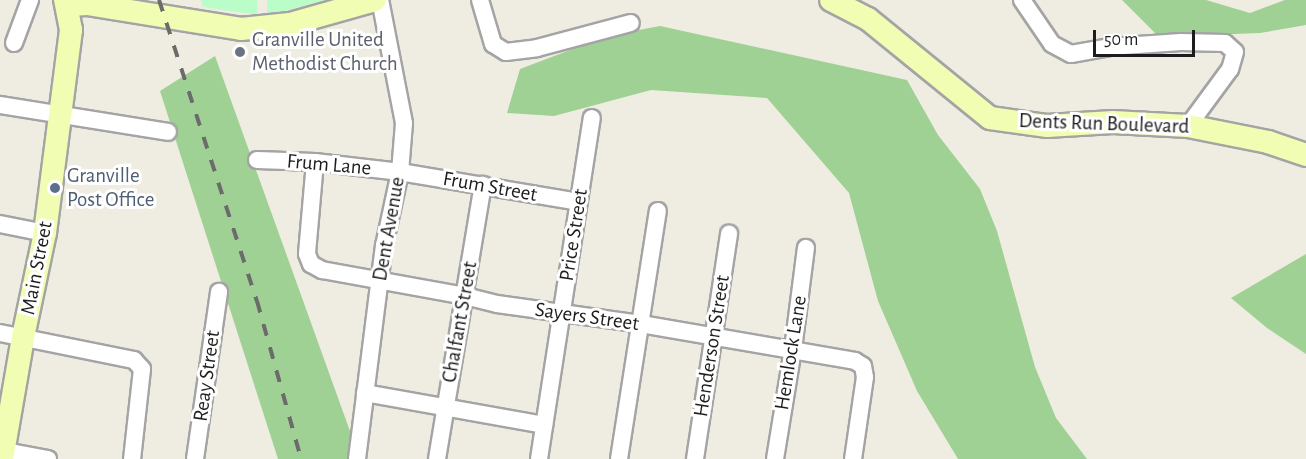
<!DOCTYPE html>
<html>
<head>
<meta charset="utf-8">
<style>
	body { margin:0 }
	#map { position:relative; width:1306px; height:459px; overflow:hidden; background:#efece2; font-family:"Alegreya Sans",sans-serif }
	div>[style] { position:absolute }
	.forest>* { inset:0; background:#9fd194 }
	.park>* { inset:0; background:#bbfdc8 }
	.roads { filter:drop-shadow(2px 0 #a4a4a4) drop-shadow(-2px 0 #a4a4a4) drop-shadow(0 2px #a4a4a4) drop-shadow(0 -2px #a4a4a4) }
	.street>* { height:16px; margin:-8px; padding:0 8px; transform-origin:8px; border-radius:8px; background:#fff }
	.secondary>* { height:22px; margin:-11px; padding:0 11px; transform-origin:11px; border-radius:11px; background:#f1fdb2 }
	.rail>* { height:4px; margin-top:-2px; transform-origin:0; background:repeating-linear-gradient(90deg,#6b6b6b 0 12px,transparent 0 24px) }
	.dots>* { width:16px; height:16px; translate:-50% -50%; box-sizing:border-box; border:3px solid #fff; border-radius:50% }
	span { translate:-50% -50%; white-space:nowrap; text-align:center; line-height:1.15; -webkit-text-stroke:6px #fff; paint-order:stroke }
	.worship-label { font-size:21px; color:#5b616d }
	.left { translate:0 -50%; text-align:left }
	.street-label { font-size:21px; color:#1d1d1d }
	.service-label { font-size:21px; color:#4e5e75 }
	.scale { position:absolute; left:1093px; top:30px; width:102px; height:27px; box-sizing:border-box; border:3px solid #1d1d1d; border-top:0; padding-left:8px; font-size:18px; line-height:21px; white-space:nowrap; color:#1d1d1d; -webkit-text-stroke:4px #fff; paint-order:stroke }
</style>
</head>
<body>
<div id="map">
	<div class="forest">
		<div style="clip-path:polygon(1122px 0,1206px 0,1250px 13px,1285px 0,1306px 0,1306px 25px,1260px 33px,1159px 37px)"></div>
		<div style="clip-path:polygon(660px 26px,907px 80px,938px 135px,980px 189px,997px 231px,1035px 367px,1056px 418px,1087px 459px,958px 459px,917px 391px,878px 301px,849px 193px,767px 98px,651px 90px,554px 116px,507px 113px,520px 69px,607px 36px)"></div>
		<div style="clip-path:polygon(215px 56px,360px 459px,278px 459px,160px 91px)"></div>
		<div style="clip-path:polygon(1306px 254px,1306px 354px,1267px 328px,1231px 298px)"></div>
	</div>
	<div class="park">
		<div style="clip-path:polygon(201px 0,257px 0,258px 15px,203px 7px)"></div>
		<div style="clip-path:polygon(267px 0,324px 0,267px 16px)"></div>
	</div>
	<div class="roads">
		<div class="street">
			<div style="left:480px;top:0;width:46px;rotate:73.5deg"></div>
			<div style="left:493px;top:44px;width:15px;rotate:32deg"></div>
			<div style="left:506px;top:52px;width:31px;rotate:-7deg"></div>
			<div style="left:537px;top:48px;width:97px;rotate:-14.9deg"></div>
			<div style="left:1022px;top:0;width:53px;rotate:55.7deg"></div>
			<div style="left:1052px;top:44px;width:21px;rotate:28deg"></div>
			<div style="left:1071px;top:54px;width:39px;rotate:-10deg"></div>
			<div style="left:1109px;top:47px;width:72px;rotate:-4deg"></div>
			<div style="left:1181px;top:42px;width:44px;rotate:1.3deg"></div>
			<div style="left:1225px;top:43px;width:13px;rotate:42deg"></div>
			<div style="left:1235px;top:52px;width:18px;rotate:106deg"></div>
			<div style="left:1230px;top:69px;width:71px;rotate:126.4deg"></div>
			<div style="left:14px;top:43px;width:46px;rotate:-69.6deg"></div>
			<div style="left:0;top:105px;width:170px;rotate:9.1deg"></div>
			<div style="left:257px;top:160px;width:58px;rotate:2deg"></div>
			<div style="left:315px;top:162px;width:86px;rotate:6.7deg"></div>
			<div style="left:400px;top:172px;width:181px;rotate:9.5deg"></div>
			<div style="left:315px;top:162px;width:92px;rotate:95deg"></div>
			<div style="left:307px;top:254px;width:11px;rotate:68deg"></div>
			<div style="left:311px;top:264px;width:13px;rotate:29deg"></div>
			<div style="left:322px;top:270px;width:145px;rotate:10.3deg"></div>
			<div style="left:465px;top:296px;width:33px;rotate:14deg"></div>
			<div style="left:497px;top:304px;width:145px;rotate:7.9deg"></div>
			<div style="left:641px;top:324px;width:217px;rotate:9.8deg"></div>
			<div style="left:855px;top:361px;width:9px;rotate:32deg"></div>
			<div style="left:863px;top:366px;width:11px;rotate:80deg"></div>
			<div style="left:865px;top:377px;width:83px;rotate:98.3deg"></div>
			<div style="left:0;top:224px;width:46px;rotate:11.3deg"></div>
			<div style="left:0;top:333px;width:137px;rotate:11.4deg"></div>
			<div style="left:134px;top:360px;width:12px;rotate:48deg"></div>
			<div style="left:142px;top:369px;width:91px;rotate:96.3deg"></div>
			<div style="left:365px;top:393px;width:182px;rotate:10.1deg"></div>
			<div style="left:0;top:450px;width:49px;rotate:10.6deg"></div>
			<div style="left:195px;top:459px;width:169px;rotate:-81.8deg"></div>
			<div style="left:357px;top:459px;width:215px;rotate:-82.8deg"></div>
			<div style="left:384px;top:246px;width:76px;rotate:-77.8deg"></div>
			<div style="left:400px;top:172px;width:49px;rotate:-85.3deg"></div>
			<div style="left:404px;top:123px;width:125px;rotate:-101deg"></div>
			<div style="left:437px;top:459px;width:278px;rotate:-80.5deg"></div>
			<div style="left:539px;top:459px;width:345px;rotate:-81.2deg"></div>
			<div style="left:619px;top:459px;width:251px;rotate:-81.1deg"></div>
			<div style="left:695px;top:459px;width:228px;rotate:-81.4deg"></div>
			<div style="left:775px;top:459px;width:111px;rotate:-80.7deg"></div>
			<div style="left:793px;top:349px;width:102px;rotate:-82.7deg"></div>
		</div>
		<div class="secondary">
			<div style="left:831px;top:0;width:42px;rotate:27.2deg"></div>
			<div style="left:868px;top:19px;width:157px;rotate:39.1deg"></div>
			<div style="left:990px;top:118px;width:58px;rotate:8deg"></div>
			<div style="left:1047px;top:126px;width:66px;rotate:-3.5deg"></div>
			<div style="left:1113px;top:122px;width:75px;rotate:3.1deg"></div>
			<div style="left:1188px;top:126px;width:82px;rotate:11.3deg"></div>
			<div style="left:1268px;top:142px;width:40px;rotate:18.9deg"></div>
			<div style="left:68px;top:5px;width:19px;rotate:-3deg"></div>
			<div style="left:87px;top:4px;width:156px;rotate:9.2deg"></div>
			<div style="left:241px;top:29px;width:49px;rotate:-5.8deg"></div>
			<div style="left:290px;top:24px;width:88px;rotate:-15.8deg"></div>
			<div style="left:2px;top:459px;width:124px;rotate:-80.2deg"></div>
			<div style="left:23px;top:337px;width:106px;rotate:-78.1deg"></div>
			<div style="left:45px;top:233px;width:205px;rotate:-82.7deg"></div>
			<div style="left:71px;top:30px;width:31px;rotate:-101deg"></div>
		</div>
	</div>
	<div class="rail">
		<div style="left:159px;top:0;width:317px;rotate:72deg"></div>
		<div style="left:257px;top:301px;width:164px;rotate:74.4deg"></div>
	</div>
	<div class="dots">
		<div style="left:240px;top:52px;background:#6b7280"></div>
		<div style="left:55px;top:188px;background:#5c6f8a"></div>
	</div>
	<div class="worship-label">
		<span class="left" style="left:252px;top:52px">Granville United<br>Methodist Church</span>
	</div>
	<div class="street-label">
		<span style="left:1104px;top:124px;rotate:2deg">Dents Run Boulevard</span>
		<span style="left:329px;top:165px;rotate:5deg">Frum Lane</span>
		<span style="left:490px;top:187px;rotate:10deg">Frum Street</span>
		<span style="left:389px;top:229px;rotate:-80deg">Dent Avenue</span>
		<span style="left:574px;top:235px;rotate:-81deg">Price Street</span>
		<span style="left:37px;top:268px;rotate:-79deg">Main Street</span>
		<span style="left:587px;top:317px;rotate:8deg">Sayers Street</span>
		<span style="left:460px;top:322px;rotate:-80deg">Chalfant Street</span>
		<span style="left:712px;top:346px;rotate:-81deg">Henderson Street</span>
		<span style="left:791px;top:353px;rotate:-81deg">Hemlock Lane</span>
		<span style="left:207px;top:376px;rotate:-82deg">Reay Street</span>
	</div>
	<div class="service-label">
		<span class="left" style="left:67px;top:188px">Granville<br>Post Office</span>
	</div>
	<div class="scale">50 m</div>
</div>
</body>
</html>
